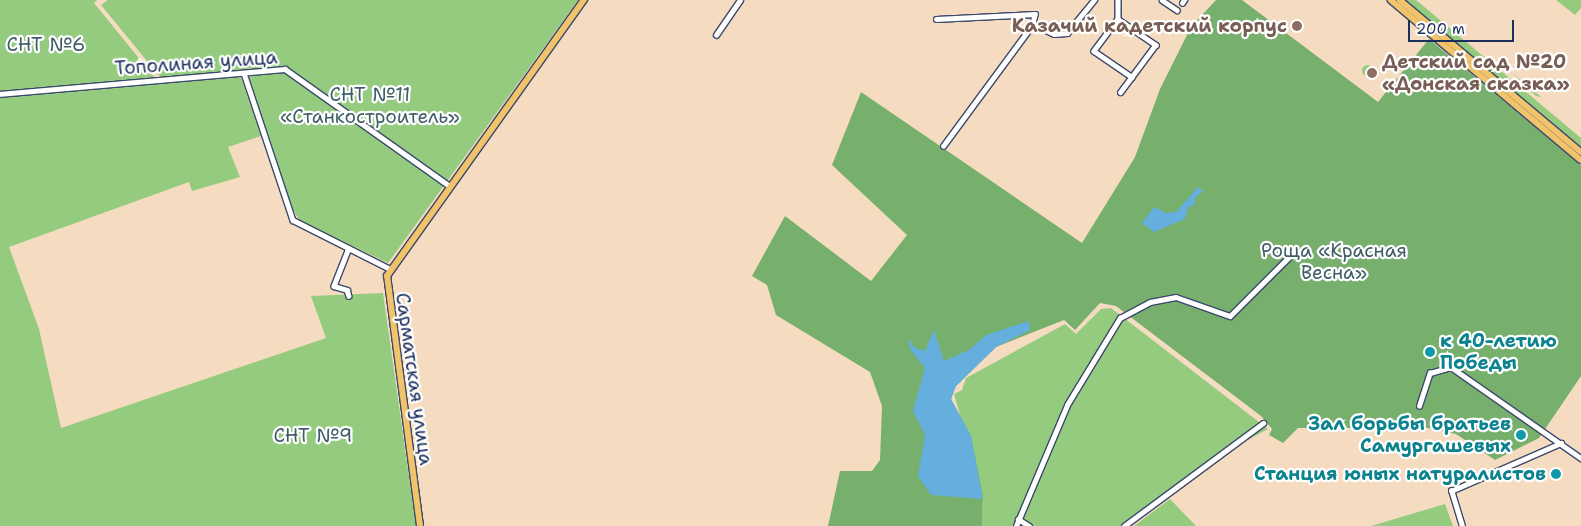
<!DOCTYPE html>
<html>
<head>
<meta charset="utf-8">
<style>
	body { margin:0 }
	#map { position:relative; width:1581px; height:526px; overflow:hidden; background:#f5dcc0; font-family:"Shantell Sans",sans-serif }
	div>[style] { position:absolute }
	.green>* { inset:0; background:#94cb7e }
	.round { border-radius:50% }
	.forest>* { inset:0; background:#77af6d }
	.water>* { inset:0; background:#64afdd }
	.roads { filter:drop-shadow(1px 0 #3c496d) drop-shadow(-1px 0 #3c496d) drop-shadow(0 1px #3c496d) drop-shadow(0 -1px #3c496d) }
	.minor>* { height:4.5px; margin:-2.25px; padding:0 2.25px; transform-origin:2.25px; border-radius:2.25px; background:#fff }
	.major>* { height:5.5px; margin:-2.75px; padding:0 2.75px; transform-origin:2.75px; border-radius:2.75px; background:#f1c36a }
	.dots>* { width:14px; height:14px; translate:-50% -50%; box-sizing:border-box; border:2px solid #fff; border-radius:50% }
	span { translate:-50% -50%; white-space:nowrap; text-align:center; line-height:1.15; -webkit-text-stroke:4.5px #fff; paint-order:stroke }
	.education-label { font-size:19px; color:#785e54; font-weight:700 }
	.right { translate:-100% -50%; text-align:right }
	.left { translate:0 -50%; text-align:left }
	.park-label { font-size:19px; color:#3f5e68 }
	.street-label { font-size:19px; color:#1b2f5e }
	.culture-label { font-size:19px; color:#0d838f; font-weight:700 }
	.scale { position:absolute; left:1408px; top:20px; width:106px; height:22px; box-sizing:border-box; border:2px solid #1b2f5e; border-top:0; padding-left:6px; font-size:15px; line-height:18px; white-space:nowrap; color:#1b2f5e; -webkit-text-stroke:4px #fff; paint-order:stroke }
</style>
</head>
<body>
<div id="map">
	<div class="green">
		<div style="clip-path:polygon(0 0,97px 0,94px 3px,155px 78px,13px 93px,240px 74px,261px 136px,228px 147px,240px 177px,192px 191px,189px 182px,9px 247px,39px 329px,61px 428px,326px 338px,311px 296px,383px 293px,416px 526px,0 526px)"></div>
		<div style="clip-path:polygon(108px 0,578px 0,388px 263px,299px 220px,289px 202px,247px 70px,161px 78px,101px 5px)"></div>
		<div style="clip-path:polygon(1404px 0,1416px 0,1581px 138px,1581px 148px)"></div>
		<div style="clip-path:polygon(1556px 0,1581px 0,1581px 8px,1575px 15px)"></div>
		<div class="round" style="left:1361.5px;top:64.5px;width:11px;height:11px"></div>
		<div style="clip-path:polygon(1510px 71px,1541px 97px,1536px 96px)"></div>
		<div style="clip-path:polygon(1111px 308px,1268px 429px,1218px 456px,1122px 526px,982px 526px,983px 496px,954px 394px,962px 390px,966px 378px,1065px 324px,1076px 334px,1101px 309px)"></div>
		<div style="clip-path:polygon(1170px 499px,1196px 526px,1134px 526px)"></div>
		<div style="clip-path:polygon(1445px 504px,1453px 526px,1371px 526px)"></div>
	</div>
	<div class="forest">
		<div style="clip-path:polygon(1216px 0,1242px 0,1378px 102px,1429px 39px,1581px 165px,1581px 376px,1539px 438px,1495px 460px,1456px 434px,1428px 428px,1298px 428px,1283px 443px,1269px 435px,1272px 429px,1261px 416px,1116px 306px,1100px 303px,1075px 330px,1064px 320px,996px 347px,956px 386px,951px 399px,971px 436px,983px 496px,982px 526px,828px 526px,840px 471px,872px 471px,880px 460px,882px 406px,870px 372px,776px 315px,767px 285px,752px 276px,785px 216px,871px 281px,907px 235px,832px 165px,861px 92px,1082px 243px,1135px 157px,1160px 89px,1191px 27px)"></div>
	</div>
	<div class="water">
		<div style="clip-path:polygon(1198px 187px,1203px 191px,1194px 199px,1195px 205px,1188px 207px,1185px 219px,1154px 232px,1142px 223px,1154px 207px,1166px 213px,1176px 212px)"></div>
		<div style="clip-path:polygon(1029px 321px,1030px 330px,996px 347px,956px 386px,951px 399px,971px 436px,983px 499px,931px 495px,918px 476px,925px 435px,913px 411px,925px 368px,910px 349px,908px 338px,915px 348px,925px 351px,934px 330px,944px 361px,969px 350px,986px 335px)"></div>
	</div>
	<div class="roads">
		<div class="minor">
			<div style="left:1118px;top:0;width:19px;rotate:90deg"></div>
			<div style="left:1118px;top:19px;width:40px;rotate:127deg"></div>
			<div style="left:1094px;top:51px;width:46px;rotate:34.4deg"></div>
			<div style="left:1162px;top:0;width:18px;rotate:34deg"></div>
			<div style="left:1182px;top:3px;width:4px;rotate:-56deg"></div>
			<div style="left:936px;top:19px;width:99px;rotate:-2.9deg"></div>
			<div style="left:1035px;top:14px;width:10px;rotate:101deg"></div>
			<div style="left:1118px;top:19px;width:46px;rotate:34.4deg"></div>
			<div style="left:1156px;top:45px;width:59px;rotate:126.7deg"></div>
			<div style="left:716px;top:35px;width:42px;rotate:-55.6deg"></div>
			<div style="left:244px;top:73px;width:155px;rotate:71.6deg"></div>
			<div style="left:293px;top:220px;width:109px;rotate:26.8deg"></div>
			<div style="left:0;top:94px;width:286px;rotate:-5deg"></div>
			<div style="left:285px;top:69px;width:200px;rotate:35.4deg"></div>
			<div style="left:943px;top:146px;width:152px;rotate:-53.6deg"></div>
			<div style="left:1033px;top:24px;width:23px;rotate:25deg"></div>
			<div style="left:1054px;top:34px;width:13px;rotate:-4deg"></div>
			<div style="left:1067px;top:33px;width:43px;rotate:-50.7deg"></div>
			<div style="left:349px;top:248px;width:41px;rotate:111.5deg"></div>
			<div style="left:334px;top:286px;width:14px;rotate:17deg"></div>
			<div style="left:347px;top:290px;width:6px;rotate:72deg"></div>
			<div style="left:1419px;top:406px;width:35px;rotate:-72deg"></div>
			<div style="left:1430px;top:373px;width:22px;rotate:-16deg"></div>
			<div style="left:1451px;top:367px;width:159px;rotate:35deg"></div>
			<div style="left:1018px;top:519px;width:13px;rotate:32deg"></div>
			<div style="left:1016px;top:526px;width:131px;rotate:-67.1deg"></div>
			<div style="left:1067px;top:405px;width:102px;rotate:-58.7deg"></div>
			<div style="left:1120px;top:318px;width:34px;rotate:-28deg"></div>
			<div style="left:1150px;top:302px;width:26px;rotate:-11deg"></div>
			<div style="left:1176px;top:297px;width:57px;rotate:19.4deg"></div>
			<div style="left:1230px;top:316px;width:85px;rotate:-45deg"></div>
			<div style="left:1124px;top:526px;width:173px;rotate:-36.5deg"></div>
			<div style="left:1462px;top:526px;width:37px;rotate:-107deg"></div>
			<div style="left:1451px;top:491px;width:120px;rotate:-23.6deg"></div>
		</div>
		<div class="major">
			<div style="left:1391px;top:0;width:248px;rotate:40.1deg"></div>
			<div style="left:1400px;top:0;width:236px;rotate:40deg"></div>
			<div style="left:420px;top:526px;width:252px;rotate:-97.5deg"></div>
			<div style="left:387px;top:276px;width:339px;rotate:-54.5deg"></div>
		</div>
	</div>
	<div class="dots">
		<div style="left:1297px;top:26px;background:#8d6e63"></div>
		<div style="left:1372px;top:73px;background:#8d6e63"></div>
		<div style="left:1430px;top:352px;background:#0f9aa8"></div>
		<div style="left:1521px;top:435px;background:#0f9aa8"></div>
		<div style="left:1556px;top:474px;background:#0f9aa8"></div>
	</div>
	<div class="education-label">
		<span class="right" style="left:1287px;top:26px">Казачий кадетский корпус</span>
		<span class="left" style="left:1382px;top:73px">Детский сад №20<br>«Донская сказка»</span>
	</div>
	<div class="park-label">
		<span style="left:46px;top:45px">СНТ №6</span>
		<span style="left:370px;top:106px">СНТ №11<br>«Станкостроитель»</span>
		<span style="left:1334px;top:262px">Роща «Красная<br>Весна»</span>
		<span style="left:313px;top:436px">СНТ №9</span>
	</div>
	<div class="street-label">
		<span style="left:196px;top:63px;rotate:-4deg">Тополиная улица</span>
		<span style="left:414px;top:379px;rotate:82deg">Сарматская улица</span>
	</div>
	<div class="culture-label">
		<span class="left" style="left:1440px;top:352px">к 40-летию<br>Победы</span>
		<span class="right" style="left:1511px;top:435px">Зал борьбы братьев<br>Самургашевых</span>
		<span class="right" style="left:1546px;top:474px">Станция юных натуралистов</span>
	</div>
	<div class="scale">200 m</div>
</div>
</body>
</html>
